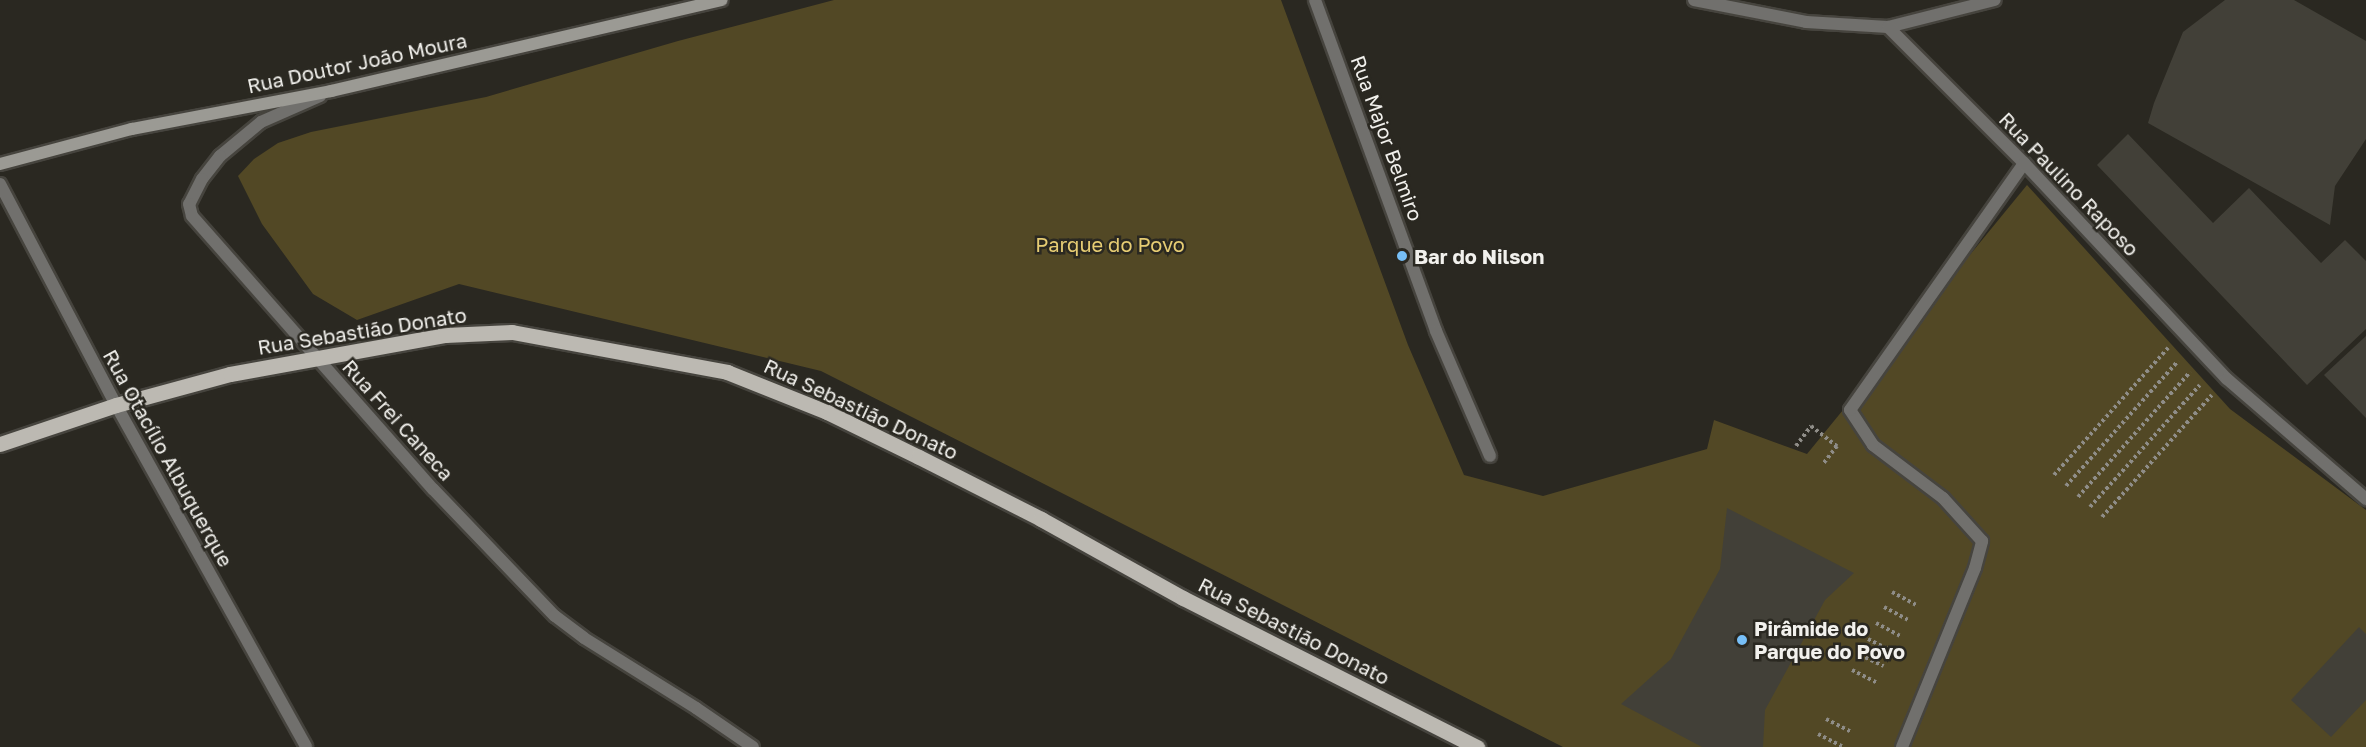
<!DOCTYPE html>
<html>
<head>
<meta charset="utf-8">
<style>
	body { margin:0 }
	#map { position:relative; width:2366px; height:747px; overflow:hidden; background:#2a2821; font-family:"Golos Text",sans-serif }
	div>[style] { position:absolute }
	.green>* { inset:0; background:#524825 }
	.building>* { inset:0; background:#424038 }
	.path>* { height:4px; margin-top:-2px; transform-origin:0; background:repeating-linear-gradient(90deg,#8f8d88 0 3px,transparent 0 6px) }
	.roads { filter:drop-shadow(2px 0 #46443e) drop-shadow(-2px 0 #46443e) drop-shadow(0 2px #46443e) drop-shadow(0 -2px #46443e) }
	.lane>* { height:12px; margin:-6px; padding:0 6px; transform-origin:6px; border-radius:6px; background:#71706d }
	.street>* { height:12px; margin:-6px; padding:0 6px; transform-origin:6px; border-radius:6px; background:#71706d }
	.secondary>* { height:12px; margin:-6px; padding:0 6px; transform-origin:6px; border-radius:6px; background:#9b9a94 }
	.primary>* { height:15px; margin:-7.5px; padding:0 7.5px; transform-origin:7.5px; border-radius:7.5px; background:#bcb9b2 }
	.dots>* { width:16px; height:16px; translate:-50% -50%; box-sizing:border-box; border:3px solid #2a2821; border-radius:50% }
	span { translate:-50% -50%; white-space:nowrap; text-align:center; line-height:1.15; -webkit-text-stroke:5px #2a2821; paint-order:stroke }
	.street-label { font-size:20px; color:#f2f1ed }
	.park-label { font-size:20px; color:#e6cc73 }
	.poi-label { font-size:20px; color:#f2f1ed; font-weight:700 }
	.left { translate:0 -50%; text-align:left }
</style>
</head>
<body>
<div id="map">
	<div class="green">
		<div style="clip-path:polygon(834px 0,1281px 0,1408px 345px,1464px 475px,1543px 496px,1707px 449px,1714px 420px,1807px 454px,2027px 185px,2230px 409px,2366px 510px,2366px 747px,1563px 747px,821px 371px,459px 284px,357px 320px,313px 294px,262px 224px,238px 176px,254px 159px,278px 143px,311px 132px,486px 97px,678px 41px)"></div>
	</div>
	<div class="building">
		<div style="clip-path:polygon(2225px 0,2294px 0,2366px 41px,2366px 139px,2335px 186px,2330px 225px,2148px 123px,2154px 103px,2183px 32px)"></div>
		<div style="clip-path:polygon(2128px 134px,2213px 223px,2249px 188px,2321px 263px,2345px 240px,2366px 261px,2366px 329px,2307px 385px,2097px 165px)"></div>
		<div style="clip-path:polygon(2366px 336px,2366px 418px,2324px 375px)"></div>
		<div style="clip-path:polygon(1727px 508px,1854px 573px,1825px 600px,1765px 710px,1763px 747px,1702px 747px,1621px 704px,1671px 659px,1720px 569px)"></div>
		<div style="clip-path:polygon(2359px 627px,2366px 634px,2366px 700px,2331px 737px,2291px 700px)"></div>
	</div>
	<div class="path">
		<div style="left:1796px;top:446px;width:25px;rotate:-53deg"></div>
		<div style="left:1811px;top:426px;width:33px;rotate:38deg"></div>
		<div style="left:1837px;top:446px;width:23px;rotate:128deg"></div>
		<div style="left:2054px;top:475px;width:171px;rotate:-48.1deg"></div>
		<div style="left:2066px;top:486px;width:168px;rotate:-48.1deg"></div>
		<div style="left:2078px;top:497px;width:168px;rotate:-48.1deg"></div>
		<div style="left:2090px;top:507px;width:164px;rotate:-48deg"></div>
		<div style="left:2102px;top:517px;width:164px;rotate:-48deg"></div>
		<div style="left:1892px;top:592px;width:27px;rotate:28deg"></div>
		<div style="left:1884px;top:607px;width:27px;rotate:28deg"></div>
		<div style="left:1876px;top:623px;width:27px;rotate:28deg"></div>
		<div style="left:1868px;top:639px;width:27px;rotate:27deg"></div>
		<div style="left:1860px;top:655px;width:26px;rotate:25deg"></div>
		<div style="left:1852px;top:670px;width:27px;rotate:27deg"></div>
		<div style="left:1826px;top:719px;width:27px;rotate:27deg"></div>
		<div style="left:1818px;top:734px;width:27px;rotate:27deg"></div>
	</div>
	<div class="roads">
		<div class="lane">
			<div style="left:1902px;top:747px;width:193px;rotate:-67.8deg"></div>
			<div style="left:1975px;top:568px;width:28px;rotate:-75deg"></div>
			<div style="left:1982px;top:541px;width:58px;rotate:-132.2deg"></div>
			<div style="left:1943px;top:498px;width:88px;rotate:-142.9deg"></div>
			<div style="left:1873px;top:445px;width:42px;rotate:-123.3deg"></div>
			<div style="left:1850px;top:410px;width:302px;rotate:-54.8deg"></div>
		</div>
		<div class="street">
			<div style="left:1315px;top:0;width:352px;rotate:69.9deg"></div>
			<div style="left:1436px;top:331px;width:136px;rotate:66.6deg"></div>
			<div style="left:1694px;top:0;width:114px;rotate:11.1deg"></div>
			<div style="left:1806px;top:22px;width:82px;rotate:3.5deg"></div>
			<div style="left:1888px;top:27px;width:110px;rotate:-14.2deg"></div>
			<div style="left:1888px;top:27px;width:192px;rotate:45deg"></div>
			<div style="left:2024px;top:163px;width:296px;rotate:46.8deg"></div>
			<div style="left:2227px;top:379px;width:184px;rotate:40.8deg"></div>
			<div style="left:320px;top:96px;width:64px;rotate:156.2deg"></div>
			<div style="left:261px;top:122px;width:53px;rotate:140.3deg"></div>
			<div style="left:220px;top:156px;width:29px;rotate:128deg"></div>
			<div style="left:202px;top:179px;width:28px;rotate:117deg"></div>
			<div style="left:189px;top:204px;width:12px;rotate:76deg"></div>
			<div style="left:192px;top:216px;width:364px;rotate:48.6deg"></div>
			<div style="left:433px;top:489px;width:176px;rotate:46.2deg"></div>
			<div style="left:555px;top:616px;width:36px;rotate:37deg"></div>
			<div style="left:584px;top:638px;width:132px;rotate:32deg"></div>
			<div style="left:696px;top:708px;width:69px;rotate:34.4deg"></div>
			<div style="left:0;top:184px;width:250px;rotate:62.3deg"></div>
			<div style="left:116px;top:405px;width:391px;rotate:60.9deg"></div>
		</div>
		<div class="secondary">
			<div style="left:0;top:164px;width:137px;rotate:-14.9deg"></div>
			<div style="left:132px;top:129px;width:203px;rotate:-10.8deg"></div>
			<div style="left:331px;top:91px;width:401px;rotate:-13.1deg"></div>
		</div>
		<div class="primary">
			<div style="left:0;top:444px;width:122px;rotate:-18.6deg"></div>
			<div style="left:116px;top:405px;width:118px;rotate:-15.2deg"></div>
			<div style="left:230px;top:374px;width:219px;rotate:-10.3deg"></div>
			<div style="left:445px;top:335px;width:67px;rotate:-2.6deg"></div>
			<div style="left:512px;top:332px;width:219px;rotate:10.5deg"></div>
			<div style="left:727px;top:372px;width:108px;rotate:21.8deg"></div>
			<div style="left:827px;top:412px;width:102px;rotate:26.1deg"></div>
			<div style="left:919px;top:457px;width:137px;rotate:26.9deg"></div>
			<div style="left:1041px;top:519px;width:162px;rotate:29.1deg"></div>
			<div style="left:1183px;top:598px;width:330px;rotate:26.9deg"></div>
		</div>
	</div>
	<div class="dots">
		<div style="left:1402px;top:256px;background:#77bff7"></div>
		<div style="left:1742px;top:640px;background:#77bff7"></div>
	</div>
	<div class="street-label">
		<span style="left:357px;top:63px;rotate:-12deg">Rua Doutor João Moura</span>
		<span style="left:1387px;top:138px;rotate:70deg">Rua Major Belmiro</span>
		<span style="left:2069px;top:184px;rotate:46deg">Rua Paulino Raposo</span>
		<span style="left:362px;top:331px;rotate:-9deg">Rua Sebastião Donato</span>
		<span style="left:861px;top:409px;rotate:25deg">Rua Sebastião Donato</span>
		<span style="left:398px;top:420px;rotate:48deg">Rua Frei Caneca</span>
		<span style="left:168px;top:458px;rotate:61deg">Rua Otacílio Albuquerque</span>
		<span style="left:1294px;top:631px;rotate:27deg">Rua Sebastião Donato</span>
	</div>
	<div class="park-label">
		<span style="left:1110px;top:244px">Parque do Povo</span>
	</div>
	<div class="poi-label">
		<span class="left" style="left:1414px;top:256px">Bar do Nilson</span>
		<span class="left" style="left:1754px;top:640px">Pirâmide do<br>Parque do Povo</span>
	</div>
</div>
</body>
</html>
